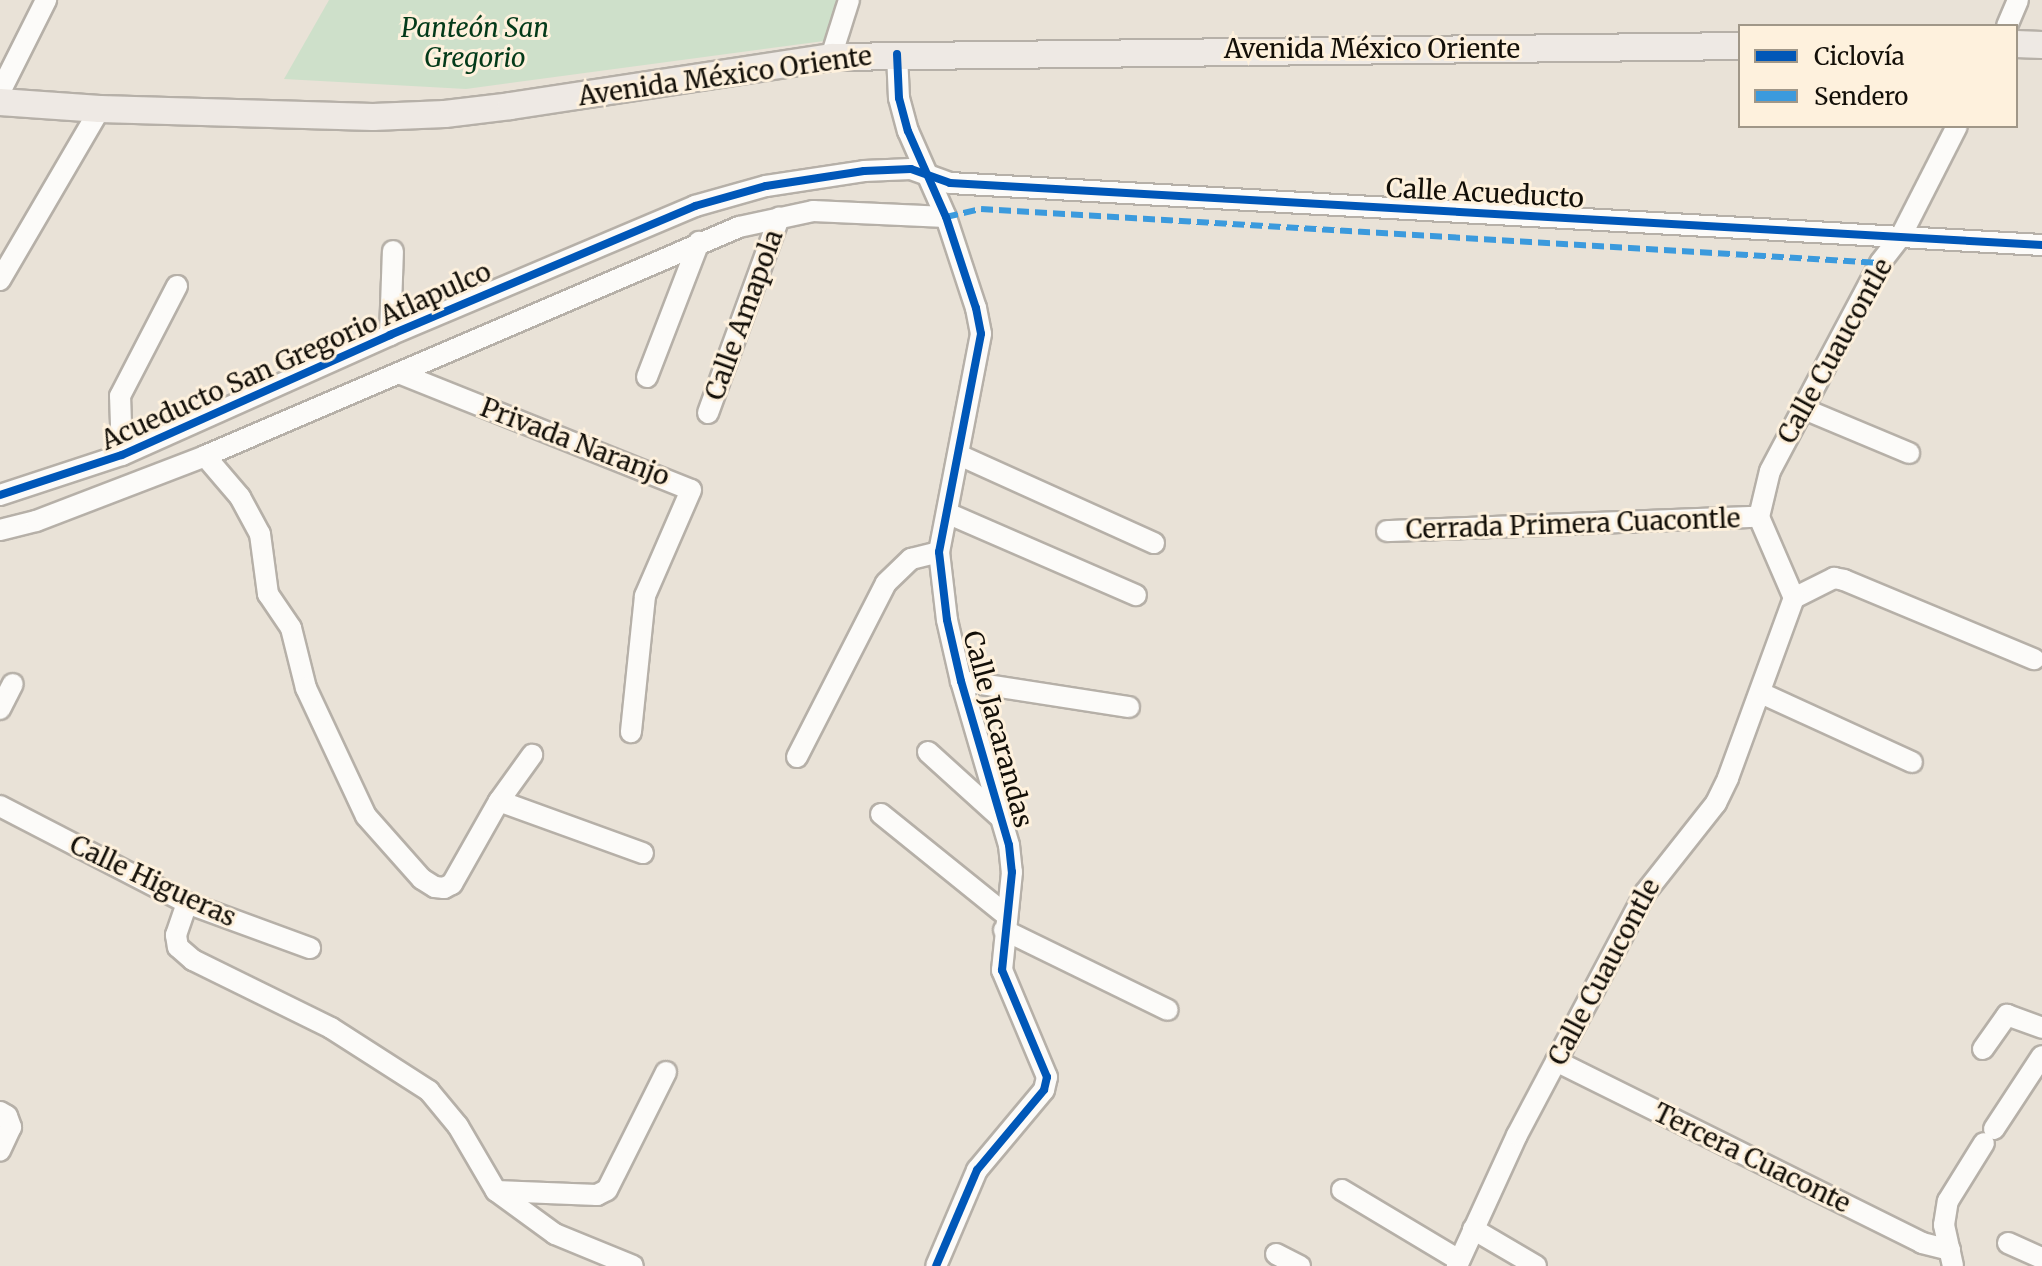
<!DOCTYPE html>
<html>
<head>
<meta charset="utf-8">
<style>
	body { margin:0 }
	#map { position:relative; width:2042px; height:1266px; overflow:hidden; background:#e9e2d7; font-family:Merriweather,serif }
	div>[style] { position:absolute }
	.green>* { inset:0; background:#cee0ca }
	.roads { filter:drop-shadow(2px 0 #b6b0a8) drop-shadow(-2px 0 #b6b0a8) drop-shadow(0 2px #b6b0a8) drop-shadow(0 -2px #b6b0a8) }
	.minor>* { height:20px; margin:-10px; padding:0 10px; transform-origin:10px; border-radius:10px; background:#fcfbf9 }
	.major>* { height:26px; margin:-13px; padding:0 13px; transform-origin:13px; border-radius:13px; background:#eee9e4 }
	.quiet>* { height:6px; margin-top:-3px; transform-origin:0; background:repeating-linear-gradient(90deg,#3b9add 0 12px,transparent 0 18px) }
	.cycleway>* { height:8px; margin:-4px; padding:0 4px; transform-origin:4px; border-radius:4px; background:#0057b8 }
	span { translate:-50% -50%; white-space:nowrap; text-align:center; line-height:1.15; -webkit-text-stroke:6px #fef1dd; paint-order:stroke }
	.park-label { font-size:26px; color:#033a19; font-style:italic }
	.street-label { font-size:26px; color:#130f08 }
	.legend { position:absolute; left:1738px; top:24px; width:280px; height:104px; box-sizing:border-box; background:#fef1dd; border:2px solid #a09788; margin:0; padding:10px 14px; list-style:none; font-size:24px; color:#130f08 }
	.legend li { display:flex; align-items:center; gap:16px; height:40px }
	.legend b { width:40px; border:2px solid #a09788 }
</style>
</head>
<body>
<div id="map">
	<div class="green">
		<div style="clip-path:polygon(329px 0,838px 0,824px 41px,466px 89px,284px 79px)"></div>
	</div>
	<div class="roads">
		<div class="minor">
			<div style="left:2007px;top:26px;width:28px;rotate:-67deg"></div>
			<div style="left:897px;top:54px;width:44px;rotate:87.4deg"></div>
			<div style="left:899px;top:98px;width:34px;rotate:75deg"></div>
			<div style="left:908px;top:131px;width:94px;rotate:66.2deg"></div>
			<div style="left:946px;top:217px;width:96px;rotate:71.8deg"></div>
			<div style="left:976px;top:308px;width:26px;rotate:79deg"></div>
			<div style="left:981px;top:334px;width:222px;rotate:100.9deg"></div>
			<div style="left:939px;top:552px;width:68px;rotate:83.3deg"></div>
			<div style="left:947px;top:620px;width:63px;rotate:77.1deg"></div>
			<div style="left:961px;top:681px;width:171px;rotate:73.7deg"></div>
			<div style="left:1009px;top:845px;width:27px;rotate:84deg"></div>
			<div style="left:1012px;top:872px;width:99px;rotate:95.8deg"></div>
			<div style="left:1002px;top:970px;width:116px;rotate:67.2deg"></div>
			<div style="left:1047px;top:1077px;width:13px;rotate:103deg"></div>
			<div style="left:1044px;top:1090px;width:104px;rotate:129.9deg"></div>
			<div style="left:977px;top:1170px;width:104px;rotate:113.1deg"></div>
			<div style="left:831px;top:57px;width:60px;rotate:-72.5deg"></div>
			<div style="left:0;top:92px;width:103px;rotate:-63.4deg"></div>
			<div style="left:0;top:280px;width:198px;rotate:-59.7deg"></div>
			<div style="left:390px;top:335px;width:84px;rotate:-88deg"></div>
			<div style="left:401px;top:374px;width:312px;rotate:21.8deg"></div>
			<div style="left:691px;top:490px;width:116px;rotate:113.5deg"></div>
			<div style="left:645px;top:596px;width:137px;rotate:95.9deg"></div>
			<div style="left:647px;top:377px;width:145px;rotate:-68.9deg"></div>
			<div style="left:1804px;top:409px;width:114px;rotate:22.7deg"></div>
			<div style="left:708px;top:413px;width:208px;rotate:-70deg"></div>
			<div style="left:122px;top:455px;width:59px;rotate:-91.9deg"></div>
			<div style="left:120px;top:396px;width:124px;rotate:-62.6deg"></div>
			<div style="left:959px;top:455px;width:214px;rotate:24.3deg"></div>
			<div style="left:205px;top:456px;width:54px;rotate:49.5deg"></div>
			<div style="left:240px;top:497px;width:42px;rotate:61.6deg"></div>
			<div style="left:260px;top:534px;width:61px;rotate:82.4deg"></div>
			<div style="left:268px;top:594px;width:41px;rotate:55.9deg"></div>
			<div style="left:291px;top:628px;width:62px;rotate:76deg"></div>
			<div style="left:306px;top:688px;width:141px;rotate:64.9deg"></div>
			<div style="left:366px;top:816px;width:84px;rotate:48.4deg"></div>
			<div style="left:422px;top:879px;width:15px;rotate:32deg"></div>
			<div style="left:435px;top:887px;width:9px;rotate:6deg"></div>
			<div style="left:444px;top:888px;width:9px;rotate:-27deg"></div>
			<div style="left:452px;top:884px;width:95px;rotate:-60.5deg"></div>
			<div style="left:499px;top:801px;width:57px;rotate:-54.3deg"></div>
			<div style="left:0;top:495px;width:128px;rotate:-18.2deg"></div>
			<div style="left:122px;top:455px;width:294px;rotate:-24.1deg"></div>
			<div style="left:390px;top:335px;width:331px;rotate:-22.9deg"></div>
			<div style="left:695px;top:206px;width:74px;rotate:-15.7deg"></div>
			<div style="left:766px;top:186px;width:99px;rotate:-8.7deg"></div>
			<div style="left:864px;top:171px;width:47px;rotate:-2.4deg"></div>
			<div style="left:911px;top:169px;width:41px;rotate:19.7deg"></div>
			<div style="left:950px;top:183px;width:1094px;rotate:3.25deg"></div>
			<div style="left:947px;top:513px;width:206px;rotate:23.5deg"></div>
			<div style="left:0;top:530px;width:37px;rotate:-14deg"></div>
			<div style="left:36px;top:521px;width:181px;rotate:-21deg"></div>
			<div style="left:205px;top:456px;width:581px;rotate:-23.21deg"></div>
			<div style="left:739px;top:227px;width:76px;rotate:-12.2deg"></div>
			<div style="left:813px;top:211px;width:133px;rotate:2.6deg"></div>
			<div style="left:1387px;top:531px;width:372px;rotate:-2.2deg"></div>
			<div style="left:1794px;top:598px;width:45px;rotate:-26.6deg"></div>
			<div style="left:1834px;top:578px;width:10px;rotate:11deg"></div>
			<div style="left:1844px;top:580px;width:206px;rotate:22.6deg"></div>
			<div style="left:961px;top:681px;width:170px;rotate:8.8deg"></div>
			<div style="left:1761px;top:693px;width:166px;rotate:24.6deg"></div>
			<div style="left:0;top:709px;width:28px;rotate:-63deg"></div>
			<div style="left:928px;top:752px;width:100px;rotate:42.2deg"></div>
			<div style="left:797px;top:757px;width:195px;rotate:-62.9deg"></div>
			<div style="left:886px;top:583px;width:35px;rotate:-44deg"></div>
			<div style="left:911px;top:559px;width:29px;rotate:-14deg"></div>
			<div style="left:499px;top:801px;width:153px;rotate:19.9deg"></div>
			<div style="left:0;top:806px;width:211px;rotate:27.4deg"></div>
			<div style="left:187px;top:903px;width:131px;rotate:20.1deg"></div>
			<div style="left:881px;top:814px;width:161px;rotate:38.9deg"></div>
			<div style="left:187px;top:903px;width:34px;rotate:109deg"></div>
			<div style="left:176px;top:935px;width:12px;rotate:81deg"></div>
			<div style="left:178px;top:947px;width:20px;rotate:41deg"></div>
			<div style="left:193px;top:960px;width:154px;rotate:26.2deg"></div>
			<div style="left:331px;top:1028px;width:117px;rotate:32.7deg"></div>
			<div style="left:429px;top:1091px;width:45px;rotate:50.4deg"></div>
			<div style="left:458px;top:1126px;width:75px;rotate:59.7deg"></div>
			<div style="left:496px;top:1191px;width:73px;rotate:36.1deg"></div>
			<div style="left:555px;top:1234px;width:84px;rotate:22.3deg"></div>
			<div style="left:1004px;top:930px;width:182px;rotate:26deg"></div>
			<div style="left:1983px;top:1049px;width:42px;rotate:-54.8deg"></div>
			<div style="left:2007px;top:1015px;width:37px;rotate:20deg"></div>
			<div style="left:1556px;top:1061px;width:409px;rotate:26.4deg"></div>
			<div style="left:1922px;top:1243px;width:29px;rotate:14deg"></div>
			<div style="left:0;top:1112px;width:8px;rotate:30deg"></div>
			<div style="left:7px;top:1116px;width:12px;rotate:70deg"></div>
			<div style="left:11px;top:1127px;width:26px;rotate:115deg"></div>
			<div style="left:1994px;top:1129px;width:87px;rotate:-56.7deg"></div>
			<div style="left:1342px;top:1190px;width:136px;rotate:30.9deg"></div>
			<div style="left:496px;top:1191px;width:101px;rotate:2.3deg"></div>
			<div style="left:597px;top:1195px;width:11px;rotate:-27deg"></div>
			<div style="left:607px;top:1190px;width:132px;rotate:-63.4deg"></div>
			<div style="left:1473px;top:1229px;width:73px;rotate:30.4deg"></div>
			<div style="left:2008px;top:1243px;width:37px;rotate:24deg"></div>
			<div style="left:1276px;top:1254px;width:27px;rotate:27deg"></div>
			<div style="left:1457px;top:1266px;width:144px;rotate:-65.4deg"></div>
			<div style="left:1517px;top:1135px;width:274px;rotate:-62.1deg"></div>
			<div style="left:1645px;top:893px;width:115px;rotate:-51.7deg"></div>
			<div style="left:1716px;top:803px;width:28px;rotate:-64deg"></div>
			<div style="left:1728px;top:778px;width:192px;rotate:-69.9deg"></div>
			<div style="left:1794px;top:598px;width:88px;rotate:-113.4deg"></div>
			<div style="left:1759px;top:517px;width:47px;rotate:-76.6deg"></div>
			<div style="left:1770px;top:471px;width:235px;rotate:-62.1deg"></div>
			<div style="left:1880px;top:263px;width:34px;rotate:-52deg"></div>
			<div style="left:1901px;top:236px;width:123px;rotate:-63deg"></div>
			<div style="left:1953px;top:1266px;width:42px;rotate:-102.4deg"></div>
			<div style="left:1944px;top:1225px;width:24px;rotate:-81deg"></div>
			<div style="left:1948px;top:1201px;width:68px;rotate:-58.2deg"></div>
		</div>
		<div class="major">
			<div style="left:2016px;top:44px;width:26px;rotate:2deg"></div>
			<div style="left:0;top:102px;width:100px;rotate:4deg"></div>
			<div style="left:100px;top:109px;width:273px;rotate:1.7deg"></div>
			<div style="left:373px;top:117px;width:72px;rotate:-2.4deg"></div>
			<div style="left:445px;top:114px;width:66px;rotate:-6.9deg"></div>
			<div style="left:511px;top:106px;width:324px;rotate:-8.7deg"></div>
			<div style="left:831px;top:57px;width:909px;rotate:-0.69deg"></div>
		</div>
	</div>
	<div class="quiet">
		<div style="left:946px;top:217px;width:36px;rotate:-13deg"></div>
		<div style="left:981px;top:209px;width:901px;rotate:3.44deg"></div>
	</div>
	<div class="cycleway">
		<div style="left:897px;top:54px;width:44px;rotate:87.4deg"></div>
		<div style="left:899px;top:98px;width:34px;rotate:75deg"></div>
		<div style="left:908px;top:131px;width:94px;rotate:66.2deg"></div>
		<div style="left:946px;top:217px;width:96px;rotate:71.8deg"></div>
		<div style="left:976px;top:308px;width:26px;rotate:79deg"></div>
		<div style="left:981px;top:334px;width:222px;rotate:100.9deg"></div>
		<div style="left:939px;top:552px;width:68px;rotate:83.3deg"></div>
		<div style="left:947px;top:620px;width:63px;rotate:77.1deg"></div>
		<div style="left:961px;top:681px;width:171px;rotate:73.7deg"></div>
		<div style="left:1009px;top:845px;width:27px;rotate:84deg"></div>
		<div style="left:1012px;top:872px;width:99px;rotate:95.8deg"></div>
		<div style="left:1002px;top:970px;width:116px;rotate:67.2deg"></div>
		<div style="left:1047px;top:1077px;width:13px;rotate:103deg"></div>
		<div style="left:1044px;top:1090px;width:104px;rotate:129.9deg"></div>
		<div style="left:977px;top:1170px;width:104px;rotate:113.1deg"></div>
		<div style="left:0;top:495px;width:128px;rotate:-18.2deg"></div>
		<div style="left:122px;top:455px;width:294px;rotate:-24.1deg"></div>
		<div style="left:390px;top:335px;width:331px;rotate:-22.9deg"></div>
		<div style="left:695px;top:206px;width:74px;rotate:-15.7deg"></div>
		<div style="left:766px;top:186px;width:99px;rotate:-8.7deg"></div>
		<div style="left:864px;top:171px;width:47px;rotate:-2.4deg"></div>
		<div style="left:911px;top:169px;width:41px;rotate:19.7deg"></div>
		<div style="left:950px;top:183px;width:1094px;rotate:3.25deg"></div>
	</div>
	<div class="park-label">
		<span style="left:475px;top:43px">Panteón San<br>Gregorio</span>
	</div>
	<div class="street-label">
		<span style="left:1372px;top:49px">Avenida México Oriente</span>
		<span style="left:725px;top:76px;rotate:-8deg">Avenida México Oriente</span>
		<span style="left:1485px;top:193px;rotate:3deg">Calle Acueducto</span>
		<span style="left:744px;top:315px;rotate:-70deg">Calle Amapola</span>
		<span style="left:1835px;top:351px;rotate:-61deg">Calle Cuaucontle</span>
		<span style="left:296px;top:356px;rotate:-24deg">Acueducto San Gregorio Atlapulco</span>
		<span style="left:575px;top:442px;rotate:21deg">Privada Naranjo</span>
		<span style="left:1573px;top:524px;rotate:-2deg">Cerrada Primera Cuacontle</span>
		<span style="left:998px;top:729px;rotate:75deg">Calle Jacarandas</span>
		<span style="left:153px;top:881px;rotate:25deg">Calle Higueras</span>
		<span style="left:1604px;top:972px;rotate:-62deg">Calle Cuaucontle</span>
		<span style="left:1752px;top:1158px;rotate:26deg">Tercera Cuaconte</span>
	</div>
	<ul class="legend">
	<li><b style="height:10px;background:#0057b8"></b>Ciclovía</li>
	<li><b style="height:10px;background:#3b9add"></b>Sendero</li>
	</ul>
</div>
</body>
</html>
